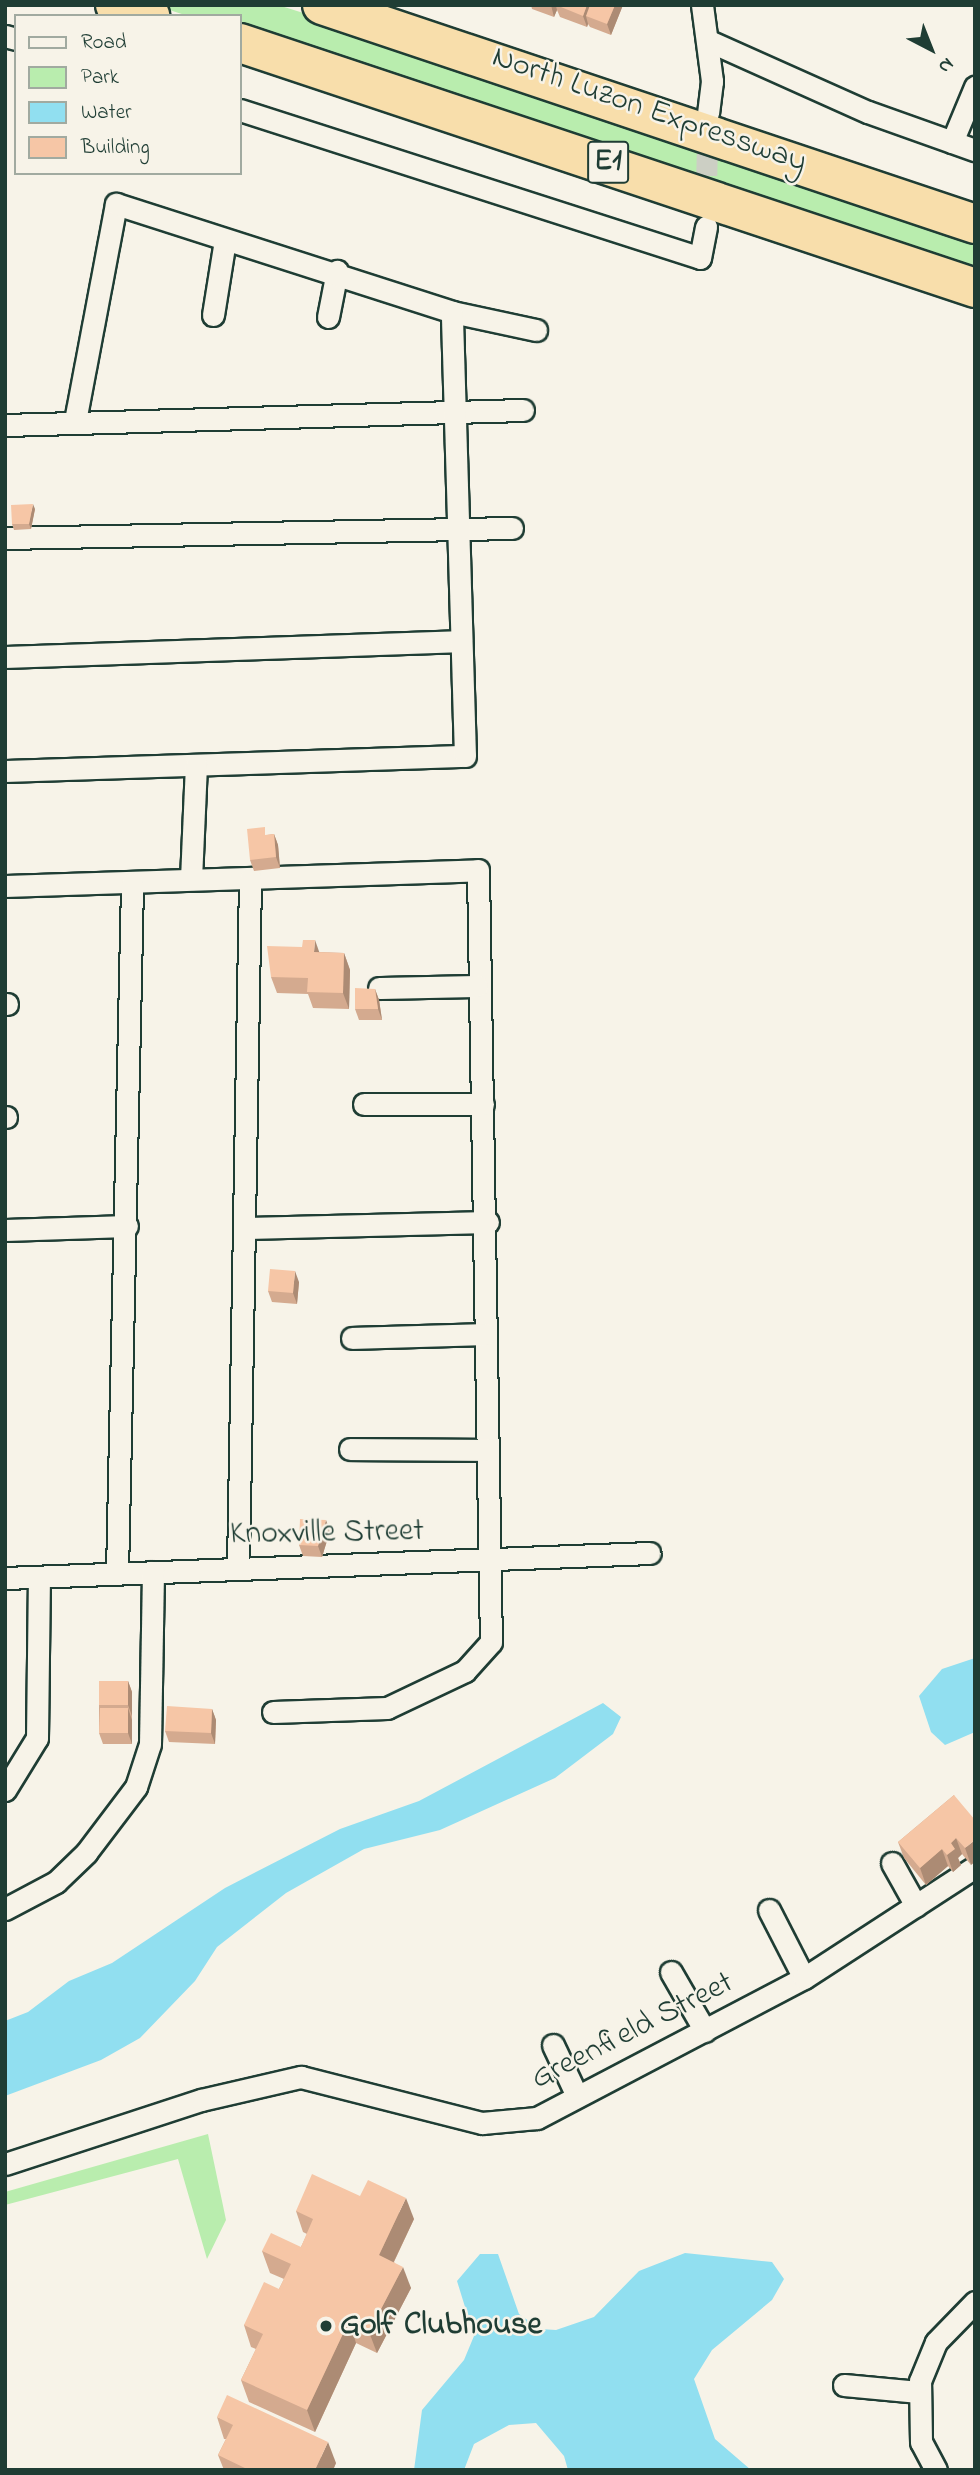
<!DOCTYPE html>
<html>
<head>
<meta charset="utf-8">
<style>
	body { margin:0 }
	#map { position:relative; width:980px; height:2475px; overflow:hidden; background:#f7f3e8; font-family:"Indie Flower",sans-serif }
	div>[style] { position:absolute }
	.green>* { inset:0; background:#b9edae }
	.water>* { inset:0; background:#91dff0 }
	.street-tunnel>* { height:21px; margin-top:-10.5px; transform-origin:0; background:repeating-linear-gradient(90deg,#cccfc4 0 21px,transparent 0 31px) }
	.roads { filter:drop-shadow(2px 0 #1f3d34) drop-shadow(-2px 0 #1f3d34) drop-shadow(0 2px #1f3d34) drop-shadow(0 -2px #1f3d34) }
	.street>* { height:21px; margin:-10.5px; padding:0 10.5px; transform-origin:10.5px; border-radius:10.5px; background:#f7f3e8 }
	.highway>* { height:38px; margin:-19px; padding:0 19px; transform-origin:19px; border-radius:19px; background:#f8deab }
	.wall>* { inset:0; background:#d4aa8f }
	.shaded-wall>* { inset:0; background:#ac8b74 }
	.building>* { inset:0; background:#f6c6a6 }
	.dots>* { width:19px; height:19px; translate:-50% -50%; box-sizing:border-box; border:4px solid #f7f3e8; border-radius:50% }
	span { translate:-50% -50%; white-space:nowrap; text-align:center; line-height:1.15; -webkit-text-stroke:5px #f7f3e8; paint-order:stroke }
	.shield-label span { padding:2px 5px; background:#f7f3e8; border:2px solid; border-radius:5px; -webkit-text-stroke-width:0 }
	.shield-label { font-size:30px; color:#1f3d34; font-weight:700 }
	.street-label { font-size:32px; color:#1f3d34 }
	.poi-label { font-size:32px; color:#1f3d34; font-weight:700 }
	.left { translate:0 -50%; text-align:left }
	.frame { position:absolute; inset:0; border:7px solid #1f3d34; pointer-events:none }
	.legend { position:absolute; left:14px; top:14px; width:228px; height:161px; box-sizing:border-box; background:#f7f3e8; border:2px solid #a1aaa0; margin:0; padding:9px 12px; list-style:none; font-size:21px; color:#1f3d34 }
	.legend li { display:flex; align-items:center; gap:14px; height:35px }
	.legend b { width:35px; border:2px solid #a1aaa0 }
	.north { position:absolute; left:896px; top:14px; width:70px; height:70px; -webkit-text-stroke:5px #f7f3e8; paint-order:stroke; rotate:138deg; font-size:19px; font-weight:700; line-height:28px; text-align:center; color:#1f3d34 }
	.north::after { content:''; display:block; margin:auto; width:24px; height:32px; background:#1f3d34; clip-path:polygon(50% 0,100% 100%,50% 72%,0 100%) }
</style>
</head>
<body>
<div id="map">
	<div class="green">
		<div style="clip-path:polygon(154px 5px,278px 5px,538px 87px,975px 236px,975px 276px,240px 32px,240px 16px,188px 16px)"></div>
		<div style="clip-path:polygon(208px 2134px,226px 2220px,207px 2259px,178px 2159px,5px 2205px,5px 2192px)"></div>
	</div>
	<div class="water">
		<div style="clip-path:polygon(975px 1658px,975px 1732px,945px 1745px,931px 1732px,919px 1696px,942px 1669px)"></div>
		<div style="clip-path:polygon(603px 1703px,621px 1717px,613px 1734px,555px 1778px,440px 1830px,364px 1849px,286px 1893px,217px 1947px,195px 1981px,140px 2038px,101px 2060px,5px 2096px,5px 2021px,28px 2012px,69px 1981px,112px 1963px,225px 1888px,340px 1829px,419px 1801px)"></div>
		<div style="clip-path:polygon(685px 2253px,772px 2262px,784px 2279px,772px 2300px,712px 2350px,694px 2379px,715px 2439px,751px 2470px,568px 2470px,564px 2456px,536px 2423px,509px 2425px,474px 2444px,464px 2470px,414px 2470px,422px 2410px,464px 2360px,474px 2336px,457px 2281px,480px 2254px,498px 2254px,519px 2314px,540px 2329px,556px 2330px,594px 2317px,639px 2271px)"></div>
	</div>
	<div class="street-tunnel">
		<div style="left:706px;top:206px;width:80px;rotate:-88.6deg"></div>
	</div>
	<div class="roads">
		<div class="street">
			<div style="left:702px;top:5px;width:77px;rotate:82.5deg"></div>
			<div style="left:712px;top:81px;width:32px;rotate:97deg"></div>
			<div style="left:5px;top:36px;width:11px;rotate:15deg"></div>
			<div style="left:709px;top:41px;width:174px;rotate:24.1deg"></div>
			<div style="left:868px;top:112px;width:114px;rotate:19.6deg"></div>
			<div style="left:240px;top:110px;width:483px;rotate:17.8deg"></div>
			<div style="left:700px;top:258px;width:32px;rotate:-79deg"></div>
			<div style="left:952px;top:142px;width:60px;rotate:-67.3deg"></div>
			<div style="left:213px;top:315px;width:76px;rotate:-80.9deg"></div>
			<div style="left:328px;top:317px;width:47px;rotate:-78.9deg"></div>
			<div style="left:75px;top:421px;width:221px;rotate:-79.3deg"></div>
			<div style="left:116px;top:204px;width:353px;rotate:17.8deg"></div>
			<div style="left:452px;top:312px;width:86px;rotate:12.1deg"></div>
			<div style="left:5px;top:425px;width:518px;rotate:-1.66deg"></div>
			<div style="left:5px;top:538px;width:507px;rotate:-1.13deg"></div>
			<div style="left:5px;top:657px;width:456px;rotate:-2deg"></div>
			<div style="left:5px;top:771px;width:460px;rotate:-1.9deg"></div>
			<div style="left:465px;top:756px;width:444px;rotate:-91.7deg"></div>
			<div style="left:191px;top:879px;width:114px;rotate:-87.5deg"></div>
			<div style="left:5px;top:886px;width:473px;rotate:-1.9deg"></div>
			<div style="left:478px;top:870px;width:772px;rotate:89.04deg"></div>
			<div style="left:491px;top:1642px;width:39px;rotate:132deg"></div>
			<div style="left:465px;top:1671px;width:86px;rotate:154.6deg"></div>
			<div style="left:387px;top:1708px;width:114px;rotate:178deg"></div>
			<div style="left:379px;top:988px;width:98px;rotate:-1.2deg"></div>
			<div style="left:5px;top:1004px;width:2px"></div>
			<div style="left:364px;top:1104px;width:119px"></div>
			<div style="left:5px;top:1117px;width:1px"></div>
			<div style="left:247px;top:1228px;width:241px;rotate:-1.4deg"></div>
			<div style="left:5px;top:1230px;width:122px;rotate:-1.9deg"></div>
			<div style="left:352px;top:1338px;width:133px;rotate:-1.7deg"></div>
			<div style="left:350px;top:1449px;width:138px;rotate:0.4deg"></div>
			<div style="left:238px;top:1567px;width:689px;rotate:-89deg"></div>
			<div style="left:117px;top:1573px;width:690px;rotate:-88.75deg"></div>
			<div style="left:5px;top:1578px;width:645px;rotate:-2.22deg"></div>
			<div style="left:5px;top:1790px;width:61px;rotate:-58.4deg"></div>
			<div style="left:37px;top:1738px;width:160px;rotate:-89.3deg"></div>
			<div style="left:892px;top:1863px;width:49px;rotate:60.8deg"></div>
			<div style="left:5px;top:1909px;width:58px;rotate:-27.9deg"></div>
			<div style="left:56px;top:1882px;width:42px;rotate:-44deg"></div>
			<div style="left:86px;top:1853px;width:83px;rotate:-52.9deg"></div>
			<div style="left:136px;top:1787px;width:45px;rotate:-72deg"></div>
			<div style="left:150px;top:1744px;width:172px;rotate:-89deg"></div>
			<div style="left:769px;top:1910px;width:76px;rotate:62.8deg"></div>
			<div style="left:671px;top:1972px;width:68px;rotate:60deg"></div>
			<div style="left:553px;top:2045px;width:56px;rotate:64.8deg"></div>
			<div style="left:5px;top:2164px;width:206px;rotate:-18.1deg"></div>
			<div style="left:201px;top:2100px;width:103px;rotate:-13deg"></div>
			<div style="left:301px;top:2077px;width:187px;rotate:14.3deg"></div>
			<div style="left:482px;top:2123px;width:55px;rotate:-5.2deg"></div>
			<div style="left:537px;top:2118px;width:301px;rotate:-27.7deg"></div>
			<div style="left:804px;top:1978px;width:204px;rotate:-33deg"></div>
			<div style="left:844px;top:2385px;width:75px;rotate:5.3deg"></div>
			<div style="left:936px;top:2470px;width:32px;rotate:-118deg"></div>
			<div style="left:921px;top:2442px;width:61px;rotate:-90.9deg"></div>
			<div style="left:920px;top:2381px;width:42px;rotate:-67.7deg"></div>
			<div style="left:936px;top:2342px;width:56px;rotate:-45.7deg"></div>
		</div>
		<div class="highway">
			<div style="left:115px;top:5px;width:37px;rotate:17deg"></div>
			<div style="left:322px;top:5px;width:689px;rotate:18.54deg"></div>
			<div style="left:240px;top:43px;width:775px;rotate:18.43deg"></div>
		</div>
	</div>
	<div class="wall">
		<div style="clip-path:polygon(531px 5px,623px 5px,611px 35px,590px 27px,588px 24px,587px 27px,560px 17px,557px 10px,554px 17px,532px 9px)"></div>
		<div style="clip-path:polygon(35px 509px,31px 529px,14px 530px,12px 524px)"></div>
		<div style="clip-path:polygon(274px 834px,278px 845px,280px 868px,254px 871px,250px 860px,267px 835px)"></div>
		<div style="clip-path:polygon(319px 952px,344px 953px,350px 970px,349px 1009px,313px 1008px,308px 994px,277px 993px,271px 977px)"></div>
		<div style="clip-path:polygon(375px 989px,379px 1000px,382px 1020px,359px 1020px,355px 1009px)"></div>
		<div style="clip-path:polygon(299px 1282px,297px 1304px,272px 1302px,268px 1291px)"></div>
		<div style="clip-path:polygon(330px 1531px,322px 1557px,303px 1556px,299px 1545px)"></div>
		<div style="clip-path:polygon(128px 1681px,132px 1692px,132px 1744px,103px 1744px,99px 1733px,99px 1705px)"></div>
		<div style="clip-path:polygon(212px 1709px,216px 1720px,215px 1744px,169px 1742px,165px 1731px)"></div>
		<div style="clip-path:polygon(954px 1795px,971px 1865px,962px 1854px,958px 1858px,961px 1865px,953px 1872px,948px 1866px,926px 1885px,904px 1858px,898px 1842px)"></div>
		<div style="clip-path:polygon(360px 2196px,414px 2219px,394px 2262px,411px 2288px,377px 2353px,356px 2343px,315px 2432px,249px 2402px,241px 2380px,256px 2349px,251px 2347px,244px 2325px,279px 2289px,284px 2279px,270px 2273px,262px 2251px,301px 2247px,307px 2234px,303px 2232px,296px 2211px)"></div>
		<div style="clip-path:polygon(217px 2417px,336px 2463px,333px 2470px,224px 2470px,218px 2455px,226px 2439px,224px 2439px)"></div>
	</div>
	<div class="shaded-wall">
		<div style="clip-path:polygon(551px 5px,559px 5px,556px 6px,557px 10px,554px 17px)"></div>
		<div style="clip-path:polygon(587px 5px,595px 5px,586px 16px,588px 24px,587px 27px,583px 16px)"></div>
		<div style="clip-path:polygon(615px 5px,623px 5px,611px 35px,607px 24px)"></div>
		<div style="clip-path:polygon(33px 504px,35px 509px,31px 529px,29px 524px)"></div>
		<div style="clip-path:polygon(274px 834px,278px 845px,280px 868px,276px 857px)"></div>
		<div style="clip-path:polygon(315px 940px,321px 957px,314px 952px)"></div>
		<div style="clip-path:polygon(344px 953px,350px 970px,349px 1009px,343px 993px)"></div>
		<div style="clip-path:polygon(375px 989px,379px 1000px,382px 1020px,378px 1009px)"></div>
		<div style="clip-path:polygon(295px 1271px,299px 1282px,297px 1304px,293px 1293px)"></div>
		<div style="clip-path:polygon(326px 1520px,330px 1531px,322px 1557px,318px 1546px)"></div>
		<div style="clip-path:polygon(128px 1681px,132px 1692px,132px 1716px,128px 1705px)"></div>
		<div style="clip-path:polygon(128px 1708px,132px 1720px,132px 1744px,128px 1733px)"></div>
		<div style="clip-path:polygon(212px 1709px,216px 1720px,215px 1744px,211px 1733px)"></div>
		<div style="clip-path:polygon(956px 1838px,962px 1854px,958px 1858px,961px 1865px,953px 1872px,947px 1855px,951px 1843px)"></div>
		<div style="clip-path:polygon(975px 1840px,975px 1862px,971px 1865px,965px 1848px)"></div>
		<div style="clip-path:polygon(942px 1849px,948px 1866px,926px 1885px,920px 1868px)"></div>
		<div style="clip-path:polygon(406px 2198px,414px 2219px,387px 2276px,379px 2255px)"></div>
		<div style="clip-path:polygon(403px 2267px,411px 2288px,377px 2353px,369px 2332px)"></div>
		<div style="clip-path:polygon(349px 2321px,356px 2343px,315px 2432px,307px 2410px)"></div>
		<div style="clip-path:polygon(328px 2442px,336px 2463px,333px 2470px,315px 2470px)"></div>
	</div>
	<div class="building">
		<div style="clip-path:polygon(556px 5px,587px 5px,583px 16px)"></div>
		<div style="clip-path:polygon(590px 5px,615px 5px,607px 24px,586px 16px)"></div>
		<div style="clip-path:polygon(33px 504px,29px 524px,12px 524px,11px 505px)"></div>
		<div style="clip-path:polygon(265px 827px,265px 835px,274px 834px,276px 857px,250px 860px,247px 829px)"></div>
		<div style="clip-path:polygon(303px 940px,315px 940px,314px 952px,344px 953px,343px 993px,307px 992px,308px 978px,271px 977px,267px 946px,302px 947px)"></div>
		<div style="clip-path:polygon(355px 988px,375px 989px,378px 1009px,355px 1009px)"></div>
		<div style="clip-path:polygon(270px 1269px,295px 1271px,293px 1293px,268px 1291px)"></div>
		<div style="clip-path:polygon(300px 1519px,326px 1520px,318px 1546px,299px 1545px)"></div>
		<div style="clip-path:polygon(99px 1681px,128px 1681px,128px 1705px,99px 1705px)"></div>
		<div style="clip-path:polygon(167px 1706px,212px 1709px,211px 1733px,165px 1731px)"></div>
		<div style="clip-path:polygon(100px 1708px,128px 1708px,128px 1733px,99px 1733px)"></div>
		<div style="clip-path:polygon(954px 1795px,975px 1820px,975px 1840px,965px 1848px,956px 1838px,951px 1843px,955px 1849px,947px 1855px,942px 1849px,920px 1868px,898px 1842px)"></div>
		<div style="clip-path:polygon(312px 2174px,360px 2196px,368px 2180px,406px 2198px,379px 2255px,403px 2267px,369px 2332px,349px 2321px,307px 2410px,241px 2380px,263px 2334px,244px 2325px,264px 2282px,279px 2289px,291px 2264px,262px 2251px,271px 2233px,301px 2247px,313px 2219px,296px 2211px)"></div>
		<div style="clip-path:polygon(227px 2395px,328px 2442px,315px 2470px,249px 2470px,218px 2455px,233px 2425px,217px 2417px)"></div>
	</div>
	<div class="dots">
		<div style="left:326px;top:2326px;background:#1f3d34"></div>
	</div>
	<div class="shield-label">
		<span style="left:608px;top:162px">E1</span>
	</div>
	<div class="street-label">
		<span style="left:649px;top:111px;rotate:19deg">North Luzon Expressway</span>
		<span style="left:327px;top:1534px;rotate:-1deg">Knoxville Street</span>
		<span style="left:633px;top:2032px;rotate:-27deg">Greenfield Street</span>
	</div>
	<div class="poi-label">
		<span class="left" style="left:340px;top:2326px">Golf Clubhouse</span>
	</div>
	<div class="frame"></div>
	<ul class="legend">
	<li><b style="height:9px;background:#f7f3e8"></b>Road</li>
	<li><b style="height:19px;background:#b9edae"></b>Park</li>
	<li><b style="height:19px;background:#91dff0"></b>Water</li>
	<li><b style="height:19px;background:#f6c6a6"></b>Building</li>
	</ul>
	<div class="north">N</div>
</div>
</body>
</html>
